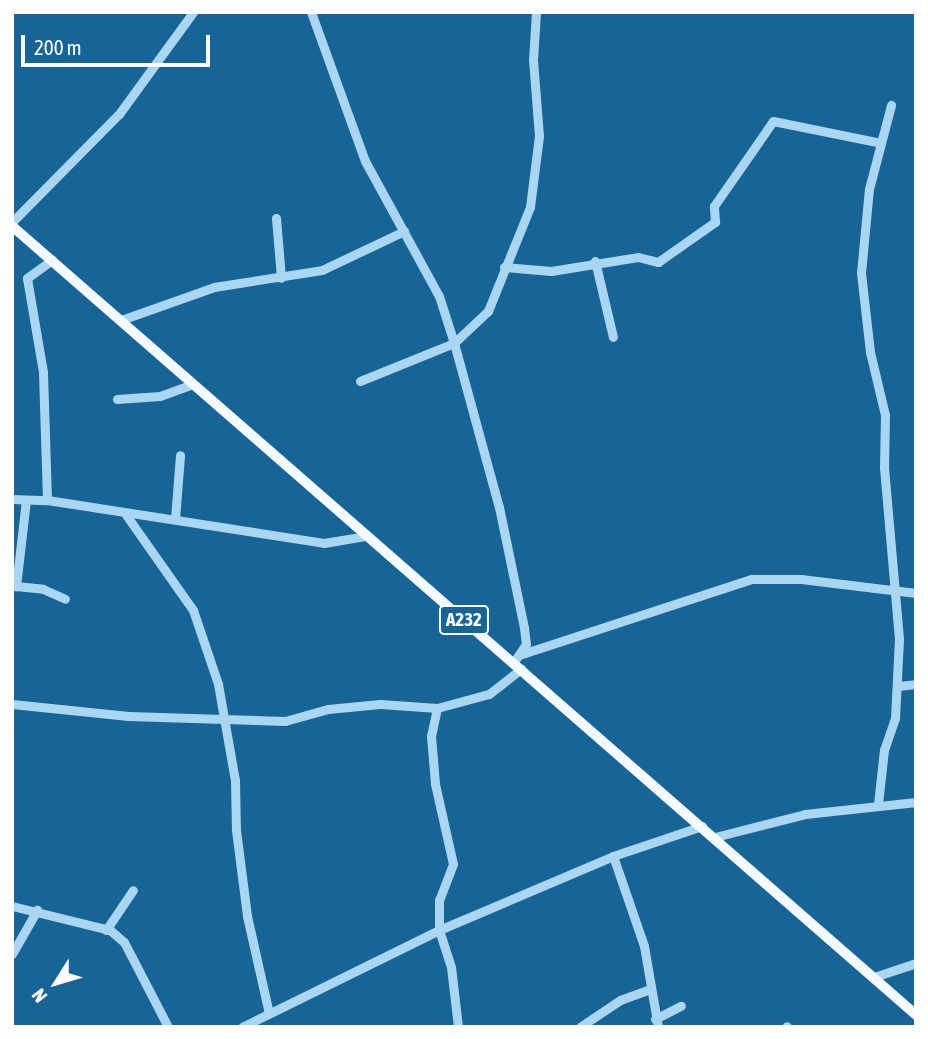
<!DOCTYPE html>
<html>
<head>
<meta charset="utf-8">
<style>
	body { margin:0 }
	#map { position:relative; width:928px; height:1039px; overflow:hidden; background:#176597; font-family:"Asap Condensed",sans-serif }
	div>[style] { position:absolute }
	.minor>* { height:9px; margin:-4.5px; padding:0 4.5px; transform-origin:4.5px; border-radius:4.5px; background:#aad6f1 }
	.major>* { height:10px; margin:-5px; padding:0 5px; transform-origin:5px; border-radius:5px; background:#f4faff }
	span { translate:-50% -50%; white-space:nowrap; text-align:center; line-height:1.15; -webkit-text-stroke:7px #176597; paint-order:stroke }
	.shield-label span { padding:2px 5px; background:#176597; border:2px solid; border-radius:5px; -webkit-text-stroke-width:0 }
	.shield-label { font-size:19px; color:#fff; font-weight:700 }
	.frame { position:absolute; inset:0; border:14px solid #fff; pointer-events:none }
	.north { position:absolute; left:21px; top:948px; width:70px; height:70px; -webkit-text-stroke:5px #176597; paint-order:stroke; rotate:233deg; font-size:19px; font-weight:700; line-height:28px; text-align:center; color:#fff }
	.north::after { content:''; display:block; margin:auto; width:24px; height:32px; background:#fff; clip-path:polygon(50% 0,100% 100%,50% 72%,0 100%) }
	.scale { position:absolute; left:21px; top:35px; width:189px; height:32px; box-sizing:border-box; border:4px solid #fff; border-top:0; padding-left:9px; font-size:21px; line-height:24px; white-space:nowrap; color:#fff; -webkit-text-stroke:5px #176597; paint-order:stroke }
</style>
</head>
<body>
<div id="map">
	<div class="minor">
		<div style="left:311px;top:12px;width:158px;rotate:70.1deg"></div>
		<div style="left:365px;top:161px;width:154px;rotate:61.3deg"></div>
		<div style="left:439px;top:296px;width:49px;rotate:72.3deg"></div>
		<div style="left:454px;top:343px;width:170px;rotate:74.7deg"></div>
		<div style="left:499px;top:507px;width:124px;rotate:78.3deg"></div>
		<div style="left:524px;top:628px;width:16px;rotate:83deg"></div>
		<div style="left:526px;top:644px;width:23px;rotate:124deg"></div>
		<div style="left:276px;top:218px;width:60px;rotate:85.2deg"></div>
		<div style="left:12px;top:222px;width:152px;rotate:-45.3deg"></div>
		<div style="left:119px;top:114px;width:126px;rotate:-54deg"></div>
		<div style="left:595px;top:261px;width:78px;rotate:76.7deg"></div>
		<div style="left:504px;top:267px;width:47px;rotate:4.9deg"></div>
		<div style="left:551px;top:271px;width:88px;rotate:-9.1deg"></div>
		<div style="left:638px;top:257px;width:21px;rotate:14deg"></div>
		<div style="left:658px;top:262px;width:70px;rotate:-35.1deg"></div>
		<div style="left:715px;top:222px;width:16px;rotate:-94deg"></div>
		<div style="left:714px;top:206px;width:103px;rotate:-55.2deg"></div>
		<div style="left:773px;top:121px;width:110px;rotate:11.5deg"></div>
		<div style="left:121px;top:320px;width:99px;rotate:-19.5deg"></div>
		<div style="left:214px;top:287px;width:109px;rotate:-8.9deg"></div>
		<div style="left:322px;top:270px;width:91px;rotate:-25.4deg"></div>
		<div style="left:360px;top:381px;width:101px;rotate:-22deg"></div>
		<div style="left:454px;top:343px;width:47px;rotate:-43.3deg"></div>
		<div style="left:488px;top:311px;width:112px;rotate:-68deg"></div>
		<div style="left:530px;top:207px;width:72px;rotate:-82.8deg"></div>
		<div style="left:539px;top:136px;width:76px;rotate:-94.5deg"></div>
		<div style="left:533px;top:60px;width:48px;rotate:-86.4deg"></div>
		<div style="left:117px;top:399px;width:43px;rotate:-4deg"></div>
		<div style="left:160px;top:396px;width:35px;rotate:-20deg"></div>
		<div style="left:12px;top:499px;width:35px;rotate:2deg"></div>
		<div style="left:47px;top:500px;width:280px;rotate:8.8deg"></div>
		<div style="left:324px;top:543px;width:43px;rotate:-9.5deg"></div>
		<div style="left:26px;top:500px;width:87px;rotate:96.6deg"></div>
		<div style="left:16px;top:586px;width:27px;rotate:6deg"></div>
		<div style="left:43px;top:589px;width:24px;rotate:24deg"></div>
		<div style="left:47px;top:500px;width:128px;rotate:-91.8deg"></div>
		<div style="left:43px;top:372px;width:95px;rotate:-99.7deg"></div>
		<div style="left:27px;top:278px;width:31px;rotate:-36deg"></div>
		<div style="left:124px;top:512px;width:120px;rotate:54.9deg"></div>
		<div style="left:193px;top:610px;width:78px;rotate:71.3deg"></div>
		<div style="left:218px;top:684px;width:97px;rotate:80deg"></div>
		<div style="left:235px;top:780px;width:50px;rotate:88.9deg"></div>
		<div style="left:236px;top:830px;width:87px;rotate:82.7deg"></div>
		<div style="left:247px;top:916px;width:100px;rotate:77.3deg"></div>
		<div style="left:175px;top:519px;width:64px;rotate:-85.5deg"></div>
		<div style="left:522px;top:654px;width:241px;rotate:-18.1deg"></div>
		<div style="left:751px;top:579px;width:50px"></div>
		<div style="left:801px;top:579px;width:116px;rotate:6.9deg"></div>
		<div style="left:898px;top:686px;width:18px;rotate:-6deg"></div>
		<div style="left:12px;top:704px;width:117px;rotate:5.9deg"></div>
		<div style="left:128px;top:716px;width:157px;rotate:1.8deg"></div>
		<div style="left:285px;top:721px;width:45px;rotate:-15.6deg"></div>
		<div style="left:328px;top:709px;width:52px;rotate:-5.5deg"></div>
		<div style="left:380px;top:704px;width:57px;rotate:4deg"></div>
		<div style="left:437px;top:708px;width:54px;rotate:-15.1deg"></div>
		<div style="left:489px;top:694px;width:41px;rotate:-38deg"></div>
		<div style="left:437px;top:708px;width:29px;rotate:102deg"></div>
		<div style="left:431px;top:736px;width:48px;rotate:85.2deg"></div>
		<div style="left:435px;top:784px;width:82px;rotate:77.3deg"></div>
		<div style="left:453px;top:864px;width:39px;rotate:111deg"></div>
		<div style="left:439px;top:900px;width:30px;rotate:90deg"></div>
		<div style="left:439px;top:930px;width:39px;rotate:72deg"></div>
		<div style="left:451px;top:967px;width:60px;rotate:83.3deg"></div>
		<div style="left:878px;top:804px;width:54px;rotate:-83.7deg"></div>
		<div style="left:884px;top:750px;width:34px;rotate:-71deg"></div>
		<div style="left:895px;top:718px;width:79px;rotate:-87.1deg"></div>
		<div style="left:899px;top:639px;width:173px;rotate:-95deg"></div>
		<div style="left:884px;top:467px;width:52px;rotate:-88.9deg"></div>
		<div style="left:885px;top:415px;width:65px;rotate:-103.4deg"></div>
		<div style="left:870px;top:352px;width:80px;rotate:-96.5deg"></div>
		<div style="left:861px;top:273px;width:84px;rotate:-84.6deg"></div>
		<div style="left:869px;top:189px;width:87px;rotate:-75.3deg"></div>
		<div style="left:715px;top:837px;width:93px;rotate:-14.3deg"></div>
		<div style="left:805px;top:814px;width:112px;rotate:-6.2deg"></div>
		<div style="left:613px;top:856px;width:95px;rotate:71deg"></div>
		<div style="left:644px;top:946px;width:82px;rotate:80.2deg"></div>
		<div style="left:12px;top:906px;width:101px;rotate:13.8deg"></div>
		<div style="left:110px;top:930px;width:18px;rotate:41deg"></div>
		<div style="left:124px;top:942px;width:96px;rotate:62.6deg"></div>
		<div style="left:106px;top:930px;width:48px;rotate:-56deg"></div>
		<div style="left:12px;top:954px;width:51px;rotate:-60.4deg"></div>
		<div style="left:874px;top:977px;width:44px;rotate:-18.4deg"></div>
		<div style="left:655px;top:1019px;width:29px;rotate:-27deg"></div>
		<div style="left:242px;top:1027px;width:220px;rotate:-26.2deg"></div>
		<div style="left:439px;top:930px;width:189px;rotate:-23deg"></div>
		<div style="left:613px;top:856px;width:94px;rotate:-18.6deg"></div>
		<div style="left:580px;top:1027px;width:48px;rotate:-34deg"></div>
		<div style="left:620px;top:1000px;width:33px;rotate:-20deg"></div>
		<div style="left:786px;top:1027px;width:1px;rotate:-45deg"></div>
	</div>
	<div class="major">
		<div style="left:12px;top:226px;width:1200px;rotate:41.11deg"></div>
	</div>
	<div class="shield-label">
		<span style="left:464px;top:620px">A232</span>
	</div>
	<div class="frame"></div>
	<div class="north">N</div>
	<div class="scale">200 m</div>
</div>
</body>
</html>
